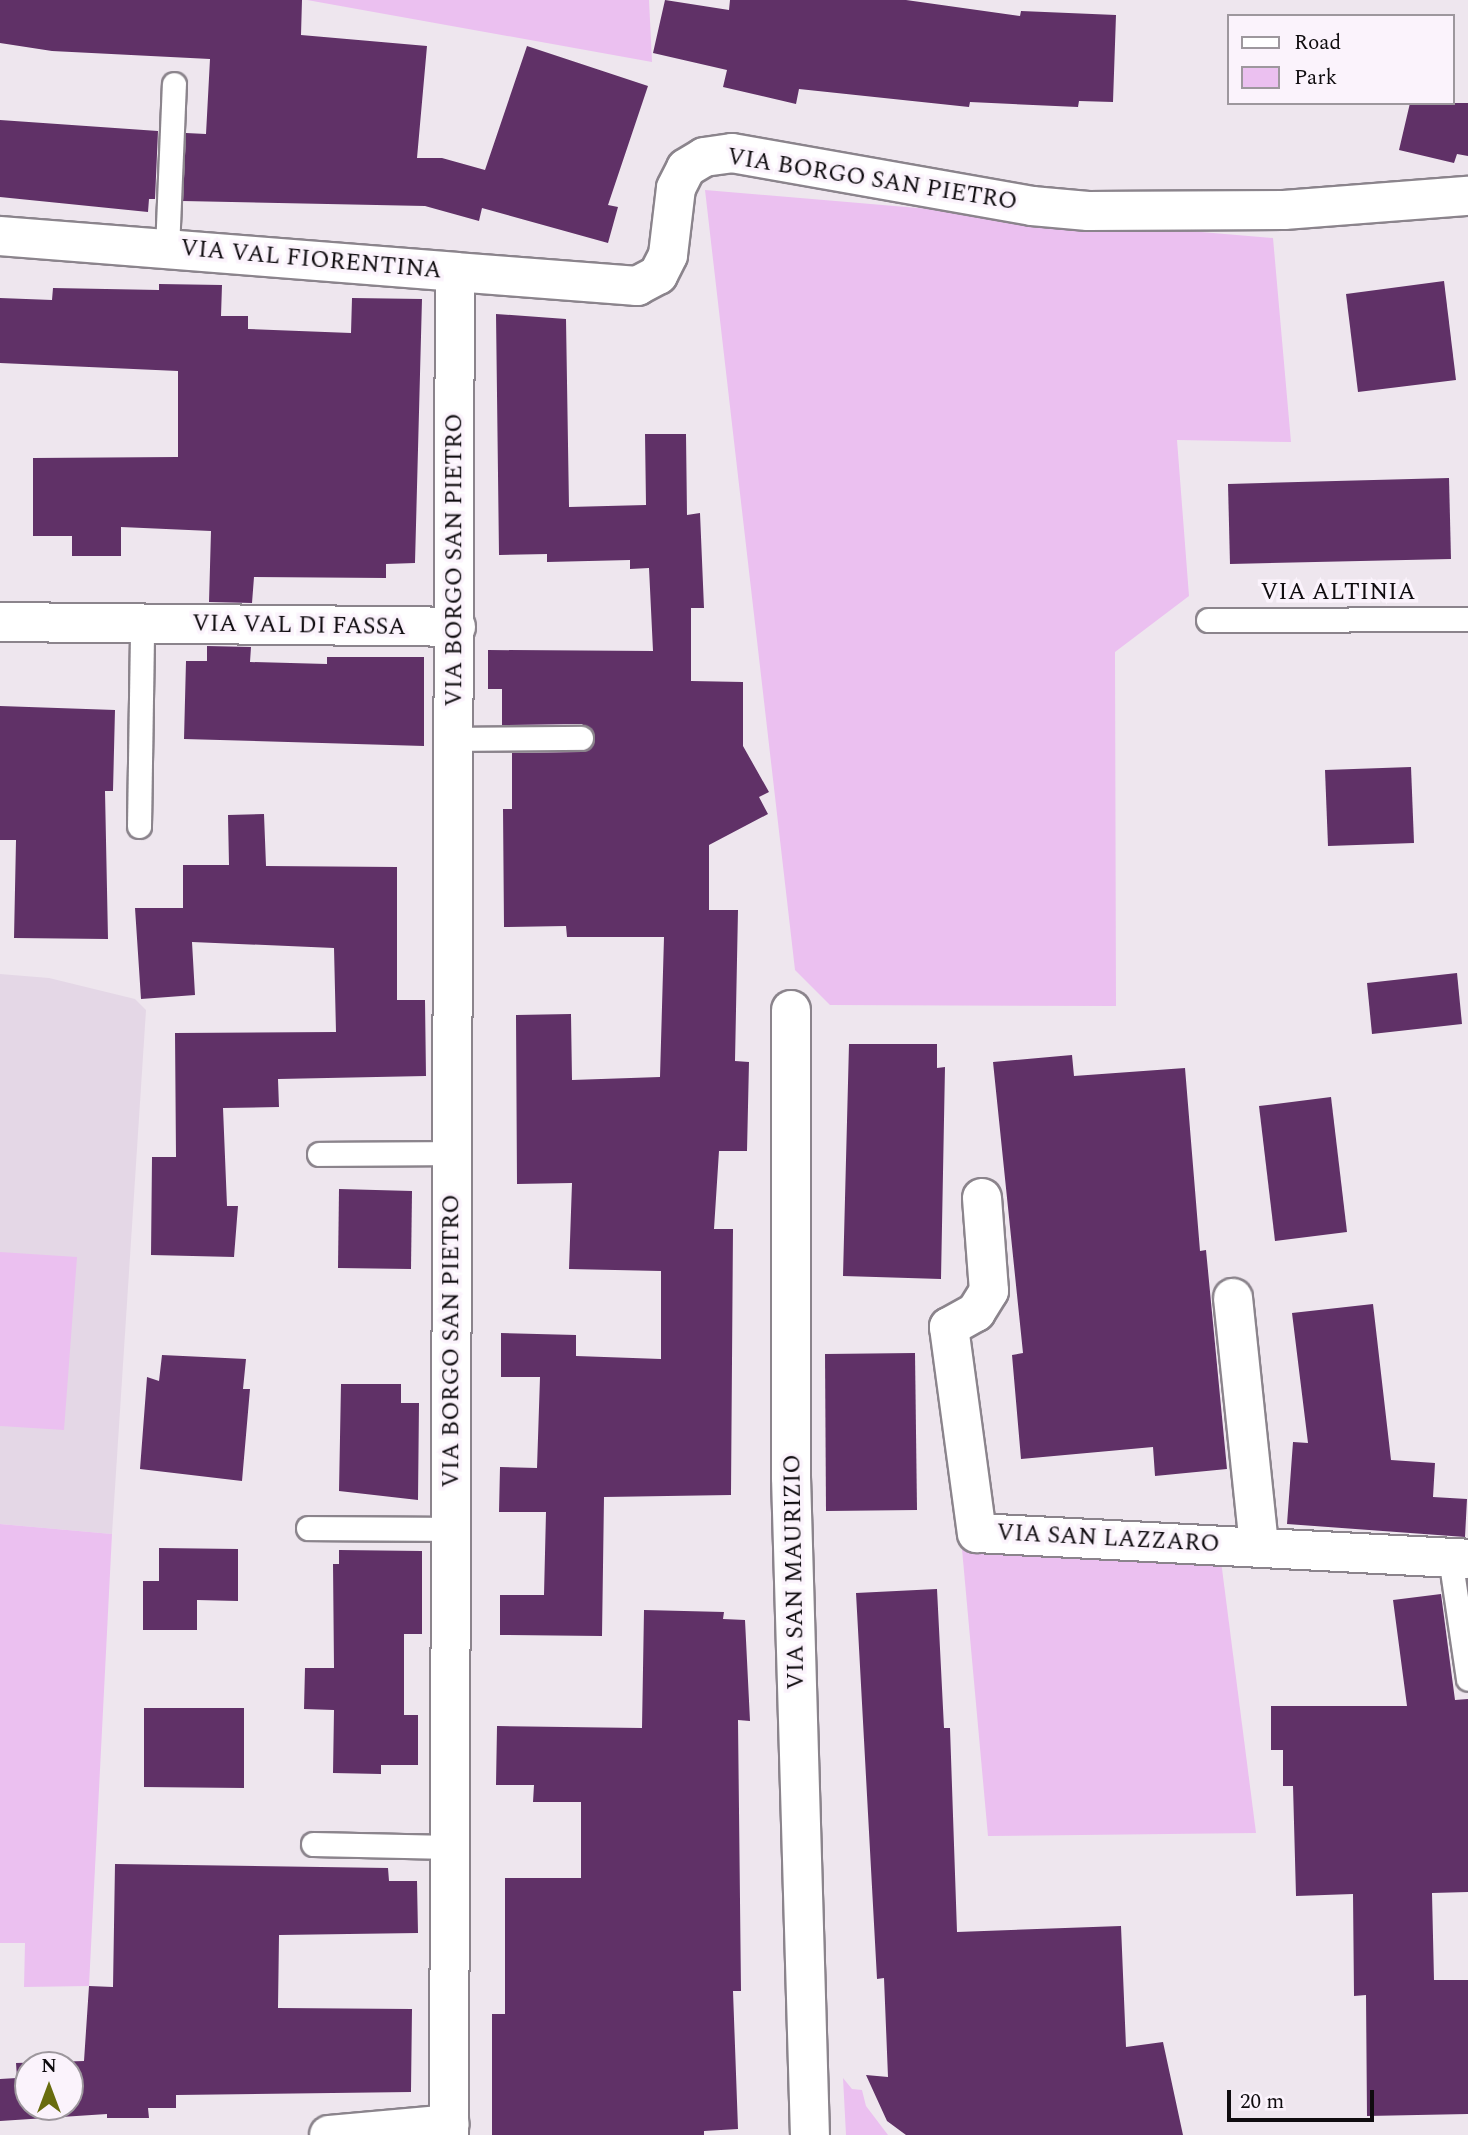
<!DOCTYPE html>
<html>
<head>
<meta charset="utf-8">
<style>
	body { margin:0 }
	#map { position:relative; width:1468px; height:2135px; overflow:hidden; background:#eee6ee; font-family:Spectral,serif }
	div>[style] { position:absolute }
	.built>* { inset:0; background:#e4d7e6 }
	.green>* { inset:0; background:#ebc0f0 }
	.building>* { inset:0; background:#603167 }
	.roads { filter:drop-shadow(2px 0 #8b848c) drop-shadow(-2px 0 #8b848c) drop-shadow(0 2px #8b848c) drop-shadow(0 -2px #8b848c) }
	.lane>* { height:23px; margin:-11.5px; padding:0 11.5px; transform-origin:11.5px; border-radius:11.5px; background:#fff }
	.street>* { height:38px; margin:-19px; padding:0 19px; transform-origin:19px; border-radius:19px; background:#fff }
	span { translate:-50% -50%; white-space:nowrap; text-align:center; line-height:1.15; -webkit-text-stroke:7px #fbf3fc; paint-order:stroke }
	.street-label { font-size:24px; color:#0f0c0f }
	.legend { position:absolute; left:1227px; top:14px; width:228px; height:91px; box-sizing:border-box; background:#fbf3fc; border:2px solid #9d979d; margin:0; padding:9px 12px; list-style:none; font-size:21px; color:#0f0c0f }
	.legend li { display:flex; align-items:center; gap:14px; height:35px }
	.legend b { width:35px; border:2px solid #9d979d }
	.north { position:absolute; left:14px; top:2051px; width:70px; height:70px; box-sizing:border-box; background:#fbf3fc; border:2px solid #9d979d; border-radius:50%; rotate:0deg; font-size:19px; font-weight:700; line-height:28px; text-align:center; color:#0f0c0f }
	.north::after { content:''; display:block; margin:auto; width:24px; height:32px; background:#686c0e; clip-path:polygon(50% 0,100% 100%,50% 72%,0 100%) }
	.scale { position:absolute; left:1227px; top:2090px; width:147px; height:32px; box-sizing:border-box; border:4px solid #0f0c0f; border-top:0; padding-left:9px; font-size:21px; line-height:24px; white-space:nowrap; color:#0f0c0f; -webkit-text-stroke:5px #fbf3fc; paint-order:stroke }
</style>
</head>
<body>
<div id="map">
	<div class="built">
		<div style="clip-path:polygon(0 974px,49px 978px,135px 999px,146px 1010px,112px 1534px,0 1524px)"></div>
	</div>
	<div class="green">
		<div style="clip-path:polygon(307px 0,649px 0,652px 62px)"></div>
		<div style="clip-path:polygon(705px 190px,1273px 238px,1291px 442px,1177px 440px,1189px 596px,1115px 652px,1116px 1006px,830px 1005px,795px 970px)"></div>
		<div style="clip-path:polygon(0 1252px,77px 1257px,64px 1430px,0 1426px)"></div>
		<div style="clip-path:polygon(0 1524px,112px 1534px,89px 1986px,24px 1987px,25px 1943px,0 1943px)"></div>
		<div style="clip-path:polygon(962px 1549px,1221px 1561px,1256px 1833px,988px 1836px)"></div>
		<div style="clip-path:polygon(843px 2078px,852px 2089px,862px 2090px,866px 2106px,888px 2135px,846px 2135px)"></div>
	</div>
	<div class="building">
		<div style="clip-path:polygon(0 0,302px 0,301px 35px,427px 46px,417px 158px,442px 158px,485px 170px,527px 46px,648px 86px,608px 205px,618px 207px,608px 243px,482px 208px,479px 221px,425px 206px,183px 201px,186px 133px,206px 134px,210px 59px,52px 51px,0 43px)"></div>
		<div style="clip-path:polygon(665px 0,729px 10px,730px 0,906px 0,1020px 16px,1021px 11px,1116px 15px,1113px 102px,1079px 101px,1078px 107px,970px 102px,969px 107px,799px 89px,796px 104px,723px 87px,727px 70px,653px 53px)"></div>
		<div style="clip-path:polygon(1410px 103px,1468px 103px,1468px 156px,1457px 154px,1454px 163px,1399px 150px)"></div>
		<div style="clip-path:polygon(0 120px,158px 131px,155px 199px,149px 199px,148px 212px,0 197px)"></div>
		<div style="clip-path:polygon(1444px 281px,1456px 380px,1358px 392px,1346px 294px)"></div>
		<div style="clip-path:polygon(159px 284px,222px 285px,221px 316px,248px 316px,248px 329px,351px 333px,352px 298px,422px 299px,415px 563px,386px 564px,386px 578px,254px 577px,252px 603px,209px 602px,211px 531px,121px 527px,121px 556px,72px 556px,72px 536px,33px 536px,33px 458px,178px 457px,178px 371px,0 363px,0 298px,52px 300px,53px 288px,159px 290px)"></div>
		<div style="clip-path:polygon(496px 314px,566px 319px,569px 507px,646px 505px,645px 434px,686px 434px,687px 515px,700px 513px,704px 608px,691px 608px,691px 681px,743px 682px,743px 746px,769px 792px,759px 797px,768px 814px,709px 845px,709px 910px,738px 910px,735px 1061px,749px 1062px,747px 1151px,719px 1151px,714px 1229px,733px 1229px,731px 1495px,604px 1497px,602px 1636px,500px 1635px,500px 1595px,544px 1595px,546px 1512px,499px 1512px,500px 1467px,537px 1468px,540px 1377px,501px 1377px,501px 1333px,576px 1335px,576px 1356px,661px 1359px,661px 1271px,569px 1269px,572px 1183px,517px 1184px,516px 1015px,571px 1014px,572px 1080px,660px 1077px,664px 937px,567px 937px,566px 926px,504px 927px,503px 809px,512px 809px,512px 753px,582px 752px,593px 745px,595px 737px,582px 724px,502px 725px,502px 689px,488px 689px,488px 650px,653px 651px,649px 568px,630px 569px,630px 560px,547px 562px,547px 554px,499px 555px)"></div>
		<div style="clip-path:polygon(1449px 478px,1451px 559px,1230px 564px,1228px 484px)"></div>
		<div style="clip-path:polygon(207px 646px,251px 647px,250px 662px,327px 664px,327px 657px,424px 657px,424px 746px,184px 739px,186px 661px,207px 661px)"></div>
		<div style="clip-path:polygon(0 706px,115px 710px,113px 791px,105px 791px,108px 939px,14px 938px,16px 840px,0 840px)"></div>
		<div style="clip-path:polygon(1411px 767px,1414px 843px,1328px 846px,1325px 770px)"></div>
		<div style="clip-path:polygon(264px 814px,266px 866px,397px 867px,397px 1000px,425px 1000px,426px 1076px,278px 1079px,279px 1107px,223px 1108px,227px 1206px,238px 1206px,234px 1257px,151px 1255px,152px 1157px,176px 1157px,175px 1033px,336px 1032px,334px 948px,192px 942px,195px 995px,141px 999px,135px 908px,183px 908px,183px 865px,229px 865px,228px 815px)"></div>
		<div style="clip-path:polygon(1457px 973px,1462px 1024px,1372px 1034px,1367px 983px)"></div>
		<div style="clip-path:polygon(849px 1044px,937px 1044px,937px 1068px,945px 1067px,941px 1279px,843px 1276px)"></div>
		<div style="clip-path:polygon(1072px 1055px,1074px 1076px,1185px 1068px,1200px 1251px,1206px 1250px,1227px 1469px,1155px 1476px,1153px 1447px,1021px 1459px,1012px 1355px,1023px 1353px,993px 1062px)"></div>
		<div style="clip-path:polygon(1331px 1097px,1347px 1232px,1275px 1241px,1259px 1106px)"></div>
		<div style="clip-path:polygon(339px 1189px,412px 1191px,411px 1269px,338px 1268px)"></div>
		<div style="clip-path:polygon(1373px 1304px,1391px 1460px,1435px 1463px,1433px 1497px,1467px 1499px,1465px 1537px,1287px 1524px,1293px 1442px,1308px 1443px,1292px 1313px)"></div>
		<div style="clip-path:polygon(915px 1353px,917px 1510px,826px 1511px,825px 1354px)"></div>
		<div style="clip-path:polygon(162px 1355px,246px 1359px,243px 1389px,250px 1389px,242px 1481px,140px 1469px,147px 1377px,159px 1381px)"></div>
		<div style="clip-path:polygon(341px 1384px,401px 1384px,401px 1403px,419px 1403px,418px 1500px,339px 1491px)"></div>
		<div style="clip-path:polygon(159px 1548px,238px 1549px,238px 1601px,197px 1600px,197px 1630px,143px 1630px,143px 1581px,159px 1581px)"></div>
		<div style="clip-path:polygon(339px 1550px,422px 1551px,422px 1634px,404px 1634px,404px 1715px,418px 1715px,418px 1765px,381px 1765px,381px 1774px,333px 1773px,334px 1710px,304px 1709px,305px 1668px,334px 1668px,333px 1564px,339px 1564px)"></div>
		<div style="clip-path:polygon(937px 1589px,944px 1728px,950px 1728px,957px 1932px,1121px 1926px,1126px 2047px,1163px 2042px,1183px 2135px,906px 2135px,887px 2121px,866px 2075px,888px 2077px,884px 1978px,877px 1979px,856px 1593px)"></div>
		<div style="clip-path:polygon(1441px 1594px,1455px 1700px,1468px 1699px,1468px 1892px,1432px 1893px,1434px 1980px,1468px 1980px,1468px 2114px,1367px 2116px,1366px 1995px,1354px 1996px,1353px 1894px,1296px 1896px,1293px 1786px,1283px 1786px,1283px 1750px,1271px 1750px,1271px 1706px,1407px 1706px,1393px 1600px)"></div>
		<div style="clip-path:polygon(644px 1610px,724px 1612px,723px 1619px,745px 1620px,750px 1721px,738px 1720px,741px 1991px,733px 1991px,738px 2129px,704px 2131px,704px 2135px,492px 2135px,492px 2014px,505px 2014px,505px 1878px,581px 1878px,581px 1802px,533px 1802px,534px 1785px,496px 1785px,497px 1726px,642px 1728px)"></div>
		<div style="clip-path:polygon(144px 1708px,244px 1708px,244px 1788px,144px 1787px)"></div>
		<div style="clip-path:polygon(evenodd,115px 1864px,388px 1868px,389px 1881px,417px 1881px,418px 1933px,279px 1935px,278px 2008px,412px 2009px,411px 2092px,176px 2095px,176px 2108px,148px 2108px,149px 2118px,107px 2118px,107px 2114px,0 2121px,0 2079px,17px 2078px,16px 2063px,84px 2061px,89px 1986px,113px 1987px,115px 1864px,28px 2065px,70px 2065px,70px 2107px,28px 2107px,28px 2065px)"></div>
	</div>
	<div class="roads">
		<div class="lane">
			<div style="left:167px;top:249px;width:165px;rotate:-87.6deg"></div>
			<div style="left:1208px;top:620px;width:260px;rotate:-0.2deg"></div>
			<div style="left:455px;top:739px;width:126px;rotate:-0.5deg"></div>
			<div style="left:139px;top:826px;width:202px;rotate:-89.1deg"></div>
			<div style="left:319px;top:1154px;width:134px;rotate:-0.4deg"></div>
			<div style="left:308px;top:1528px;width:144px;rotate:0.4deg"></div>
			<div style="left:1450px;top:1557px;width:123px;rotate:81.6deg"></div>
			<div style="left:313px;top:1844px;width:137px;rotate:1.3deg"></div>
		</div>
		<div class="street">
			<div style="left:0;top:236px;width:456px;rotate:4.5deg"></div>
			<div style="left:0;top:622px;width:456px;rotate:0.6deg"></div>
			<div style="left:791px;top:1010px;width:467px;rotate:90deg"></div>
			<div style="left:791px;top:1477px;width:658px;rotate:88.35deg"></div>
			<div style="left:982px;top:1198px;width:93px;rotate:85.7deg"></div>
			<div style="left:989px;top:1291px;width:25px;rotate:122deg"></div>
			<div style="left:976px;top:1312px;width:31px;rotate:151deg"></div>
			<div style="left:949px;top:1327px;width:208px;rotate:82.3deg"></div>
			<div style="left:977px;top:1533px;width:492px;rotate:3deg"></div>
			<div style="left:1233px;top:1298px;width:250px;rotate:84deg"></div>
			<div style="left:329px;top:2135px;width:121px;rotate:-5.2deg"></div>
			<div style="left:449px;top:2135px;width:1863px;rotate:-89.82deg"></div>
			<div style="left:455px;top:272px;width:183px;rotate:4.4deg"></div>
			<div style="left:637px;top:286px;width:24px;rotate:-28deg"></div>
			<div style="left:658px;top:275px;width:22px;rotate:-63deg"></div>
			<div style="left:668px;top:255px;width:67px;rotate:-83.2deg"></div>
			<div style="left:676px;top:188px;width:22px;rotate:-63deg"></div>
			<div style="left:686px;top:168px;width:21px;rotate:-31deg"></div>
			<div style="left:704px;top:157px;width:28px;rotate:-8deg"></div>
			<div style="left:732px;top:153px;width:305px;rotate:10deg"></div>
			<div style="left:1032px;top:206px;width:56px;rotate:5.1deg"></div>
			<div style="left:1088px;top:211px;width:196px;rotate:-0.3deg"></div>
			<div style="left:1284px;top:210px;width:185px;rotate:-4.4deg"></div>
		</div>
	</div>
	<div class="street-label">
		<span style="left:872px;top:180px;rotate:9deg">VIA BORGO SAN PIETRO</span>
		<span style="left:311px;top:260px;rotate:5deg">VIA VAL FIORENTINA</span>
		<span style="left:455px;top:560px;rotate:-90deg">VIA BORGO SAN PIETRO</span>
		<span style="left:1338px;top:593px">VIA ALTINIA</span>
		<span style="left:299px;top:626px;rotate:1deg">VIA VAL DI FASSA</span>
		<span style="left:452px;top:1341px;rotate:-90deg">VIA BORGO SAN PIETRO</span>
		<span style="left:1108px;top:1539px;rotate:3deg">VIA SAN LAZZARO</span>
		<span style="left:795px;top:1572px;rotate:-91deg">VIA SAN MAURIZIO</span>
	</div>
	<ul class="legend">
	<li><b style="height:9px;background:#fff"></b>Road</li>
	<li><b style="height:19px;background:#ebc0f0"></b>Park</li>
	</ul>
	<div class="north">N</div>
	<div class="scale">20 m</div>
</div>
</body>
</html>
